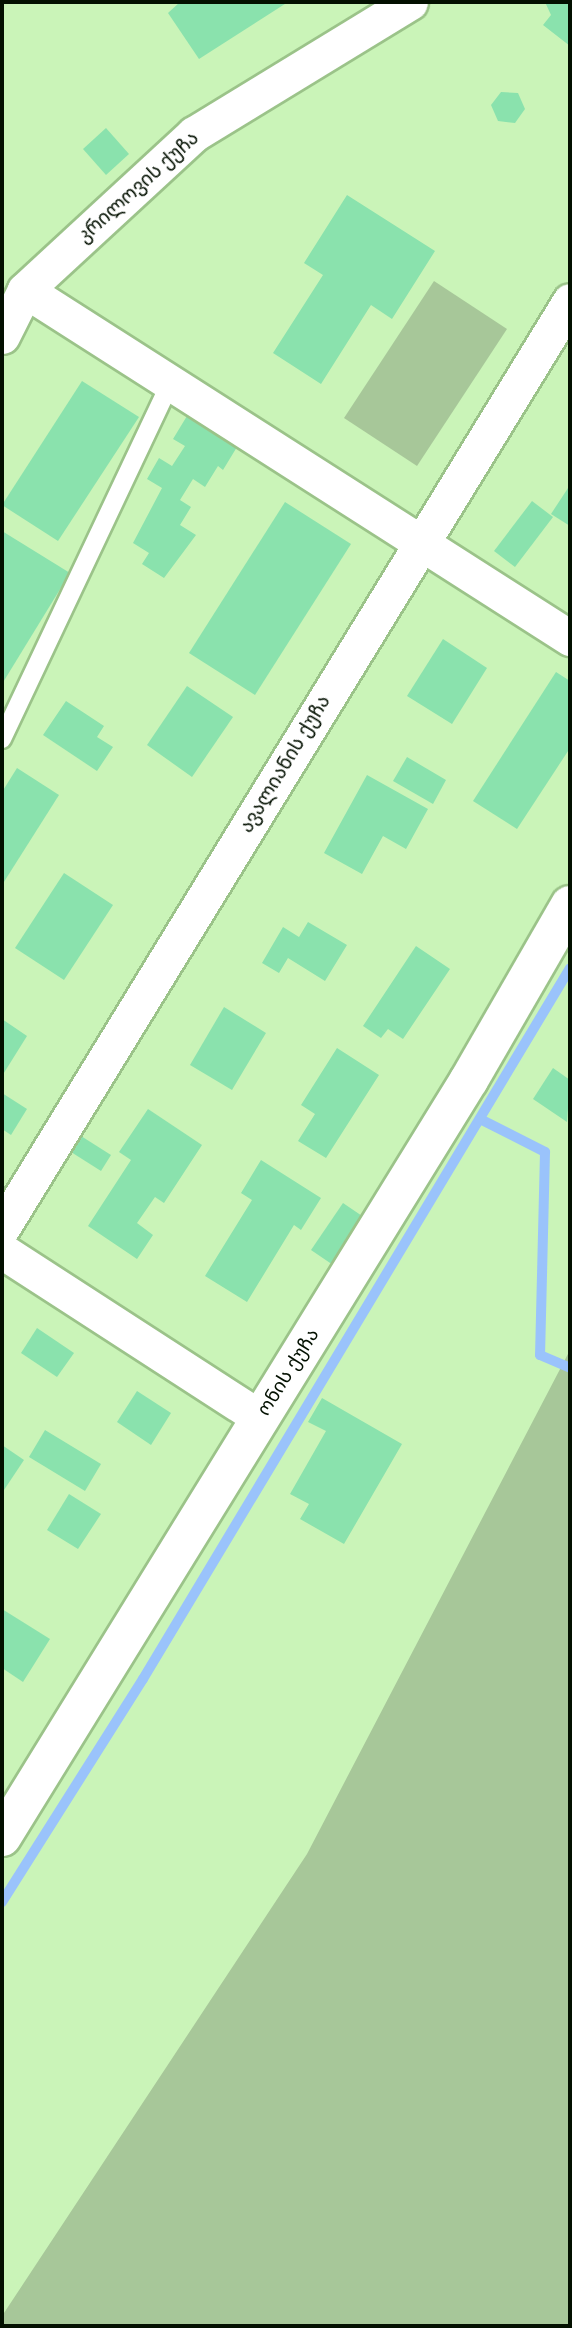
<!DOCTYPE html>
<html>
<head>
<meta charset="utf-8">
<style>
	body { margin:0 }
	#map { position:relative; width:572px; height:2328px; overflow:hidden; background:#caf4b8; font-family:"Noto Sans","Noto Sans Georgian",sans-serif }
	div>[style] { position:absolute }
	.green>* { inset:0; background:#a7c799 }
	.stream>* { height:10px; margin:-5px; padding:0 5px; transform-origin:5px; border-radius:5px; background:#9ac3fb }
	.building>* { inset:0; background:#8ae2ad }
	.roads { filter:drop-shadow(2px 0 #9bc389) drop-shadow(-2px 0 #9bc389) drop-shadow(0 2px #9bc389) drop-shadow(0 -2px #9bc389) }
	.lane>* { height:18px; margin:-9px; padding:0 9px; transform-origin:9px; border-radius:9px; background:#fff }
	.street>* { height:35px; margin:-17.5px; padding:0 17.5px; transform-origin:17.5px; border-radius:17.5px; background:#fff }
	.secondary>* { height:38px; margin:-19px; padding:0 19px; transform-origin:19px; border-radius:19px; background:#fff }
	span { translate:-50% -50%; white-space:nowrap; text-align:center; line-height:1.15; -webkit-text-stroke:5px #fff; paint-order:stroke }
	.street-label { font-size:19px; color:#031000 }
	.frame { position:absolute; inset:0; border:4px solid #031000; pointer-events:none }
</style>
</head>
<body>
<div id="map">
	<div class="green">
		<div style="clip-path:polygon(434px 281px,507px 329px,417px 466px,344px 418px)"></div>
		<div style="clip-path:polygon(570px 1350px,570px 2326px,2px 2326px,2px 2316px,307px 1854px)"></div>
	</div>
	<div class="stream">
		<div style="left:480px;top:1119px;width:73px;rotate:26.9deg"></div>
		<div style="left:545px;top:1152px;width:203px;rotate:91.4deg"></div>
		<div style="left:540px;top:1355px;width:33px;rotate:23deg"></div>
		<div style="left:2px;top:1902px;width:264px;rotate:-57.7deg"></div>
		<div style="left:143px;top:1679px;width:829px;rotate:-59.01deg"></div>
	</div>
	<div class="building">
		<div style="clip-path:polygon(180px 2px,288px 2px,199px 59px,168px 13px)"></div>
		<div style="clip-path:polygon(545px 2px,570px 2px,570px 46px,543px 25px,551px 15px)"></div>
		<div style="clip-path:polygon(501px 92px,518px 93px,525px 109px,515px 123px,498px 121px,491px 105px)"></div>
		<div style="clip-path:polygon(106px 128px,129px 154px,106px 175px,83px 149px)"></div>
		<div style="clip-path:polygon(347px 195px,435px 251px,392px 319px,371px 305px,321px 384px,273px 353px,323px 275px,304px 263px)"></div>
		<div style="clip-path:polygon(82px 381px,139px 417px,58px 541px,2px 505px)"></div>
		<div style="clip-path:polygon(190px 411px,240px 442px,223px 470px,218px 466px,205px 487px,193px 479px,180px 500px,191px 507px,180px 525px,196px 535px,164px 578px,142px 564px,149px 553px,133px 543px,162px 488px,147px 479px,159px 458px,172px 466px,185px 446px,173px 439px)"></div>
		<div style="clip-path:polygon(570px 485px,570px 526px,551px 514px)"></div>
		<div style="clip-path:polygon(532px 501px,553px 517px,515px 567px,494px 551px)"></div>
		<div style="clip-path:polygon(285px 502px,351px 544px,255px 695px,189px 653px)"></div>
		<div style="clip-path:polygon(2px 531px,70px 573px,2px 684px)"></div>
		<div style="clip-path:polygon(443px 639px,487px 668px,452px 724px,407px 696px)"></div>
		<div style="clip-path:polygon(556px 672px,570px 681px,570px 748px,517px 829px,473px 801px)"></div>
		<div style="clip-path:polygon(187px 686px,233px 717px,192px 777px,147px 745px)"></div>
		<div style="clip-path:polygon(66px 701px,104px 726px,97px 737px,113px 747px,97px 771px,43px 735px)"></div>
		<div style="clip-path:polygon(407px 757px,446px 780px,433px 804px,393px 781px)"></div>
		<div style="clip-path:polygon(17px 768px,59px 795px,2px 885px,2px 792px)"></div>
		<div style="clip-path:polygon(367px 775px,428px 809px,406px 849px,383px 836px,362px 874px,324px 853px)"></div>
		<div style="clip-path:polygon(64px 873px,113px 905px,64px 980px,15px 948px)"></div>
		<div style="clip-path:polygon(308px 922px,347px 945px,325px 981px,288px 958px,279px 973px,262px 963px,283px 927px,299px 937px)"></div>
		<div style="clip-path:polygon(416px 946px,450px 969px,403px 1039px,388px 1029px,381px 1038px,363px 1026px)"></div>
		<div style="clip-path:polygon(224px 1007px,266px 1033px,232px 1090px,190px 1065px)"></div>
		<div style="clip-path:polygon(2px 1019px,27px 1036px,2px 1076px)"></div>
		<div style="clip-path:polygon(337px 1048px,379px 1075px,326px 1158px,298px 1141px,315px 1114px,301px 1105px)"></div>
		<div style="clip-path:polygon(553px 1068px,570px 1080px,567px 1122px,533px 1099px)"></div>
		<div style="clip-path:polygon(2px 1093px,27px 1109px,11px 1135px,2px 1129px)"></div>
		<div style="clip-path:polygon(148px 1109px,202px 1145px,164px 1203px,155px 1197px,137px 1223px,153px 1235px,137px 1259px,88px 1226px,131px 1160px,119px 1152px)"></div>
		<div style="clip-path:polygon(81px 1136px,111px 1155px,101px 1171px,71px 1152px)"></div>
		<div style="clip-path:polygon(261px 1160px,321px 1198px,301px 1230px,294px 1225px,247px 1302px,205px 1276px,252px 1200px,241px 1193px)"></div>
		<div style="clip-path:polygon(343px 1203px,368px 1220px,336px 1267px,311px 1250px)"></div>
		<div style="clip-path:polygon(37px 1328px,74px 1353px,57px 1377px,21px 1353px)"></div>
		<div style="clip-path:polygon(137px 1391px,171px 1413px,151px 1445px,117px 1422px)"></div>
		<div style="clip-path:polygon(322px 1398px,402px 1444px,344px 1544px,300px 1519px,309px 1504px,290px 1494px,326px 1431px,308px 1422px)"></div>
		<div style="clip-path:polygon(45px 1430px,101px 1464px,85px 1491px,29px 1457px)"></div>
		<div style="clip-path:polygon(2px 1445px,24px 1460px,2px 1493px)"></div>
		<div style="clip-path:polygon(69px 1494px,101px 1514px,78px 1549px,47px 1530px)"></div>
		<div style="clip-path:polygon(2px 1609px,50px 1639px,23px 1682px,2px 1668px)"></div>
	</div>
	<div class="roads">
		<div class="lane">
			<div style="left:2px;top:739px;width:394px;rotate:-64.7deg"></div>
		</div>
		<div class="street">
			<div style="left:25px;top:290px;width:647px;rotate:32.56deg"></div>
			<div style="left:2px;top:336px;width:51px;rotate:-63.4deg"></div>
			<div style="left:25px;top:290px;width:230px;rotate:-42.7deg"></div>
			<div style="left:194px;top:134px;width:253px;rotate:-31.4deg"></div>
			<div style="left:2px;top:1228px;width:1087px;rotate:-58.5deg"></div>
			<div style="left:2px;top:1251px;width:307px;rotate:32.9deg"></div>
		</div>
		<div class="secondary">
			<div style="left:2px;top:1837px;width:889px;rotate:-58.33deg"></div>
			<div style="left:469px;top:1080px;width:202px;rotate:-60deg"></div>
		</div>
	</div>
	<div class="street-label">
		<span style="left:138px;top:187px;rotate:-42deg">კრილოვის ქუჩა</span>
		<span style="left:285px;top:764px;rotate:-59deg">ავალიანის ქუჩა</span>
		<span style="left:288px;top:1372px;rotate:-58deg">ონის ქუჩა</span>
	</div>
	<div class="frame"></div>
</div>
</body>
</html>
